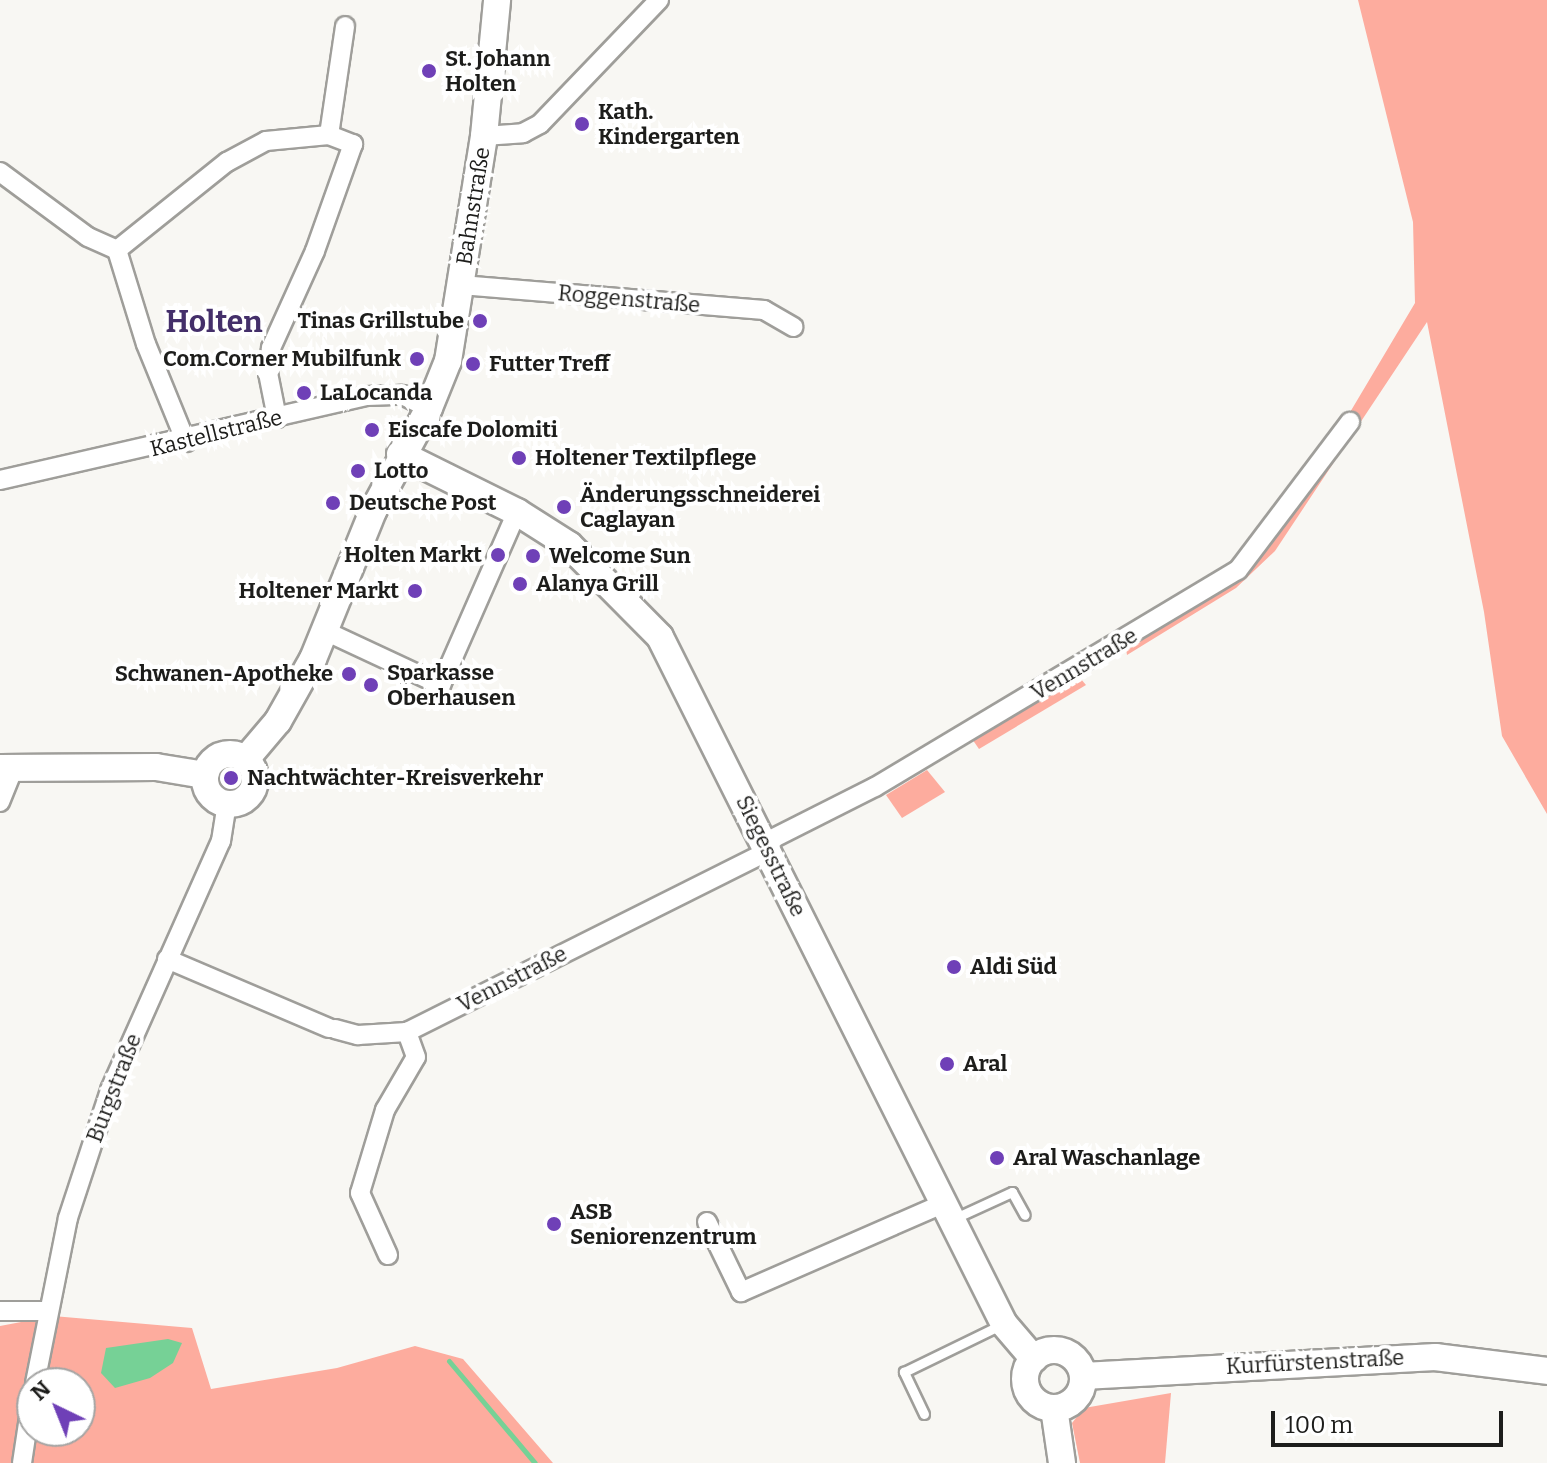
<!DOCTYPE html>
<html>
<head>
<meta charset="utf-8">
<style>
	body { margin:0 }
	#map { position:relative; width:1547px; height:1463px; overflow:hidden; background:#f8f7f3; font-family:Bitter,serif }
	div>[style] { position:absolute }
	.green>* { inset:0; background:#fdac9e }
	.water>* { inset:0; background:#76d196 }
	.stream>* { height:5px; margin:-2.5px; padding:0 2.5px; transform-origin:2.5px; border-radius:2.5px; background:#76d196 }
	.roads { filter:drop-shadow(2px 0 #9f9e9a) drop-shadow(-2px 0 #9f9e9a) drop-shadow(0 2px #9f9e9a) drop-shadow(0 -2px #9f9e9a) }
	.lane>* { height:9px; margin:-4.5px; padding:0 4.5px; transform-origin:4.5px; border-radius:4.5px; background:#fff }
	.street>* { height:18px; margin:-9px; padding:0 9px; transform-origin:9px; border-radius:9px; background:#fff }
	.secondary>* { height:26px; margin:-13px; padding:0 13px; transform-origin:13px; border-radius:13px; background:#fff }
	.secondary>.ring { margin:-13px; padding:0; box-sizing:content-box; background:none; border:26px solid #fff; border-radius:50% }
	.dots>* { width:22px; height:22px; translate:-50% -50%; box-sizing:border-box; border:4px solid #fff; border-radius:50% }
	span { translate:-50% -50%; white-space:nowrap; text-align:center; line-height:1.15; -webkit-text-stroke:8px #fff; paint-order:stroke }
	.poi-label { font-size:22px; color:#1d1d1b; font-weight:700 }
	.left { translate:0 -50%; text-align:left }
	.right { translate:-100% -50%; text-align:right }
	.street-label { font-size:22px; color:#1d1d1b }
	.district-label { font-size:30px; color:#442f6a; font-weight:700 }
	.north { position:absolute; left:16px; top:1367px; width:80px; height:80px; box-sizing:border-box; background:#fff; border:2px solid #a5a5a4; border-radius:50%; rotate:317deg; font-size:22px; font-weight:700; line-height:32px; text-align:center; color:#1d1d1b }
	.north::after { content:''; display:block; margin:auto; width:28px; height:36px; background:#6f40b7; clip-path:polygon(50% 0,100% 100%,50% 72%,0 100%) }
	.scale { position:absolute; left:1271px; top:1411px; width:232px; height:36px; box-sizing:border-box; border:4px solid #1d1d1b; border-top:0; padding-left:10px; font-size:24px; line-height:28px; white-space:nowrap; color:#1d1d1b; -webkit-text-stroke:6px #fff; paint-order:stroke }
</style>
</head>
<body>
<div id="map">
	<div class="green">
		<div style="clip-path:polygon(1358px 0,1547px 0,1547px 814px,1502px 736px,1484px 612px,1427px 322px,1275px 551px,1236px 588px,1127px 655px,1125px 642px,1220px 586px,1346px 419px,1415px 303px,1413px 222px)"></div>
		<div style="clip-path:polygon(1075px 672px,1086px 685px,979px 749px,970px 736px)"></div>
		<div style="clip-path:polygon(927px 770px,945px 792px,902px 818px,886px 795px)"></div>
		<div style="clip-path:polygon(evenodd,53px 1316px,192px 1328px,211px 1389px,337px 1368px,415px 1346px,463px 1359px,553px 1463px,0 1463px,0 1326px,53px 1316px,32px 1383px,80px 1383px,80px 1431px,32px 1431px,32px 1383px)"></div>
		<div style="clip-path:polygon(1171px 1393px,1165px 1463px,1080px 1463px,1072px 1423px,1084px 1408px)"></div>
	</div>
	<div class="water">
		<div style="clip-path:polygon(168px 1339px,182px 1343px,173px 1363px,150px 1378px,115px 1388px,101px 1373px,106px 1348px)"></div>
	</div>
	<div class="stream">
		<div style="left:449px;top:1361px;width:133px;rotate:49.9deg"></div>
	</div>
	<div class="roads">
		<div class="lane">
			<div style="left:953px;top:1219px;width:65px;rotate:-24.6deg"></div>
			<div style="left:1012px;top:1192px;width:26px;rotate:61deg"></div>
			<div style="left:924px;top:1414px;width:47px;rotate:-115.5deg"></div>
			<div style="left:904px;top:1372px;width:108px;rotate:-25.9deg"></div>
		</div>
		<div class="street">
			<div style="left:329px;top:135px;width:110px;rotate:-81.6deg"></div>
			<div style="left:484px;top:136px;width:39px;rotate:-4deg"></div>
			<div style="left:523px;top:133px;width:19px;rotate:-28deg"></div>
			<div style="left:540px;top:124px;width:172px;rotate:-46.2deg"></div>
			<div style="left:0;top:172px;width:109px;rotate:36.5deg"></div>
			<div style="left:88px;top:237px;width:32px;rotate:24deg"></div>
			<div style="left:117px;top:250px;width:141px;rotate:-38.7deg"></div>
			<div style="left:227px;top:162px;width:44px;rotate:-28.3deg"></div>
			<div style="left:266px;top:141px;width:63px;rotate:-5.4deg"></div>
			<div style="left:329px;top:135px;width:26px;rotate:21deg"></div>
			<div style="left:353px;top:144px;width:114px;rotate:109.6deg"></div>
			<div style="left:315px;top:251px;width:107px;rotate:114.4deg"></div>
			<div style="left:271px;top:348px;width:25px;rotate:97deg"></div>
			<div style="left:268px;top:373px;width:46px;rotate:78.7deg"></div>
			<div style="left:117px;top:250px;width:98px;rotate:72.9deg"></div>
			<div style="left:146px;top:344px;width:106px;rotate:67.8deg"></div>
			<div style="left:461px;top:285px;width:304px;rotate:4.7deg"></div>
			<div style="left:764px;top:310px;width:34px;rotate:30deg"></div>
			<div style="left:0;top:480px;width:376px;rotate:-12.9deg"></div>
			<div style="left:367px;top:396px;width:35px;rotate:-2deg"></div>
			<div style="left:402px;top:395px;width:30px;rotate:26deg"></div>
			<div style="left:325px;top:631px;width:128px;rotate:25deg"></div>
			<div style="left:441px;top:685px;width:189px;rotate:-66.3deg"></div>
			<div style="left:0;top:802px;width:37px;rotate:-68deg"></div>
			<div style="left:764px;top:843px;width:124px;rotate:-26.8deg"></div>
			<div style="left:875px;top:787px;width:423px;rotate:-30.9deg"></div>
			<div style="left:1238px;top:570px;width:186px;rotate:-52.9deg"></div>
			<div style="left:167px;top:959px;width:176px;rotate:23.1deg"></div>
			<div style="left:335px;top:1029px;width:24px;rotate:15deg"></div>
			<div style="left:358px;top:1035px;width:49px;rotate:-3.5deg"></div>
			<div style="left:407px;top:1032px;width:404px;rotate:-26.6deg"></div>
			<div style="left:707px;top:1222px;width:78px;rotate:64.1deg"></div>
			<div style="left:741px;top:1292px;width:223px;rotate:-23.6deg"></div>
			<div style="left:388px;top:1255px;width:68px;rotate:-114.3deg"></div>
			<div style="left:360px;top:1193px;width:87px;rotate:-73.2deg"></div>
			<div style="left:385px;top:1110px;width:61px;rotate:-59.7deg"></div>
			<div style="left:416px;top:1057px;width:27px;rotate:-110deg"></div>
			<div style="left:0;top:1311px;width:47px"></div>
			<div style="left:35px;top:1383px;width:168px;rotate:-78.7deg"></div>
			<div style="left:68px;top:1218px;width:135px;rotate:-71.8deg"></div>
			<div style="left:110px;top:1090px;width:273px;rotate:-66deg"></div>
			<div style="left:221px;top:841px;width:37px;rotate:-81deg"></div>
			<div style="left:22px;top:1463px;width:67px;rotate:-81.4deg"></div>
		</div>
		<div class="secondary">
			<div style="left:400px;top:454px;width:131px;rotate:26.4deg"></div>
			<div style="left:517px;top:512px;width:62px;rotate:32.4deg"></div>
			<div style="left:569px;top:545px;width:129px;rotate:45.3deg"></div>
			<div style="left:660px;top:637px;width:768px;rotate:63.4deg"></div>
			<div style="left:1004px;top:1324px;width:46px;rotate:49.4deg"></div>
			<div class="ring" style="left:205px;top:754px;width:24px;height:24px"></div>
			<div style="left:245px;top:760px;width:51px;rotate:-49.8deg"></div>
			<div style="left:278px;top:721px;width:71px;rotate:-60.6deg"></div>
			<div style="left:313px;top:659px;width:160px;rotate:-67.9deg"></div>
			<div style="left:373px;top:511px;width:117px;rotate:-61.5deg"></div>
			<div style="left:429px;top:408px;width:51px;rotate:-68deg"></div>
			<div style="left:448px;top:361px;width:228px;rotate:-80.9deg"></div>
			<div style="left:484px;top:136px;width:137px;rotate:-84.5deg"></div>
			<div style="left:0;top:768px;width:156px;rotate:-0.4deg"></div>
			<div style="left:156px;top:767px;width:50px;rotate:9.3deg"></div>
			<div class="ring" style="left:1025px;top:1350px;width:32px;height:32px"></div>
			<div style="left:1083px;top:1376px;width:353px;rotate:-3.1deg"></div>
			<div style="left:1435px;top:1357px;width:113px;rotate:7.1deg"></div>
			<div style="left:1054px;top:1408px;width:56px;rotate:81.7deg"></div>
		</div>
	</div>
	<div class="dots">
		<div style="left:429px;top:71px;background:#6f40b7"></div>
		<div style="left:582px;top:124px;background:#6f40b7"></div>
		<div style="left:480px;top:321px;background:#6f40b7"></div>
		<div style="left:417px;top:359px;background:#6f40b7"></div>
		<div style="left:473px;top:364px;background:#6f40b7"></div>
		<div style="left:304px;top:393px;background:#6f40b7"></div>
		<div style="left:372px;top:430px;background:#6f40b7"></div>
		<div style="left:519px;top:458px;background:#6f40b7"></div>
		<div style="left:358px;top:471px;background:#6f40b7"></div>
		<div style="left:333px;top:503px;background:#6f40b7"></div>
		<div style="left:564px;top:507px;background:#6f40b7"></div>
		<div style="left:498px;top:555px;background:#6f40b7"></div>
		<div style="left:533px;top:556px;background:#6f40b7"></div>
		<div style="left:520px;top:584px;background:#6f40b7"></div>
		<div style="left:415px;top:591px;background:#6f40b7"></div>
		<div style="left:349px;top:674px;background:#6f40b7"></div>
		<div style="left:371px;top:685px;background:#6f40b7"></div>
		<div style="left:231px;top:778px;background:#6f40b7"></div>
		<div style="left:954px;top:967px;background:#6f40b7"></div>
		<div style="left:947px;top:1064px;background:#6f40b7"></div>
		<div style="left:997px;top:1158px;background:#6f40b7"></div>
		<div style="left:554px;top:1224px;background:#6f40b7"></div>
	</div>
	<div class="poi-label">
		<span class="left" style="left:445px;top:71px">St. Johann<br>Holten</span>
		<span class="left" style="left:598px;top:124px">Kath.<br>Kindergarten</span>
		<span class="right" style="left:464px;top:321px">Tinas Grillstube</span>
		<span class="right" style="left:401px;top:359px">Com.Corner Mubilfunk</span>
		<span class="left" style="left:489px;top:364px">Futter Treff</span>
		<span class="left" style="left:320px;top:393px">LaLocanda</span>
		<span class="left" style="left:388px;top:430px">Eiscafe Dolomiti</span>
		<span class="left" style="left:535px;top:458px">Holtener Textilpflege</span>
		<span class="left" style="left:374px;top:471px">Lotto</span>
		<span class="left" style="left:580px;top:507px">Änderungsschneiderei<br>Caglayan</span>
		<span class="left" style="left:349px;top:503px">Deutsche Post</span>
		<span class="right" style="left:482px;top:555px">Holten Markt</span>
		<span class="left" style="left:549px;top:556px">Welcome Sun</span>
		<span class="left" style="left:536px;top:584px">Alanya Grill</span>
		<span class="right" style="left:399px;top:591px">Holtener Markt</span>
		<span class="left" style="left:387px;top:685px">Sparkasse<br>Oberhausen</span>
		<span class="right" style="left:333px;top:674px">Schwanen-Apotheke</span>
		<span class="left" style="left:247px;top:778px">Nachtwächter-Kreisverkehr</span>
		<span class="left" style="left:970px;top:967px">Aldi Süd</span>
		<span class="left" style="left:963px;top:1064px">Aral</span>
		<span class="left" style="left:1013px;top:1158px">Aral Waschanlage</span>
		<span class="left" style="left:570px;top:1224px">ASB<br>Seniorenzentrum</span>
	</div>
	<div class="street-label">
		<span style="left:473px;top:206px;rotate:-81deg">Bahnstraße</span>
		<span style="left:629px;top:299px;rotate:5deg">Roggenstraße</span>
		<span style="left:216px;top:433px;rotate:-14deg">Kastellstraße</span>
		<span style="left:1084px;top:664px;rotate:-31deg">Vennstraße</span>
		<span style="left:771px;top:856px;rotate:64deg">Siegesstraße</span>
		<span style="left:512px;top:979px;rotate:-27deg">Vennstraße</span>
		<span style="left:114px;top:1088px;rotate:-69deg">Burgstraße</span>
		<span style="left:1315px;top:1362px;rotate:-3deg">Kurfürstenstraße</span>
	</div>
	<div class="district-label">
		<span style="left:214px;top:322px">Holten</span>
	</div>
	<div class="north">N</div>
	<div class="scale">100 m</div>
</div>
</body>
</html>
